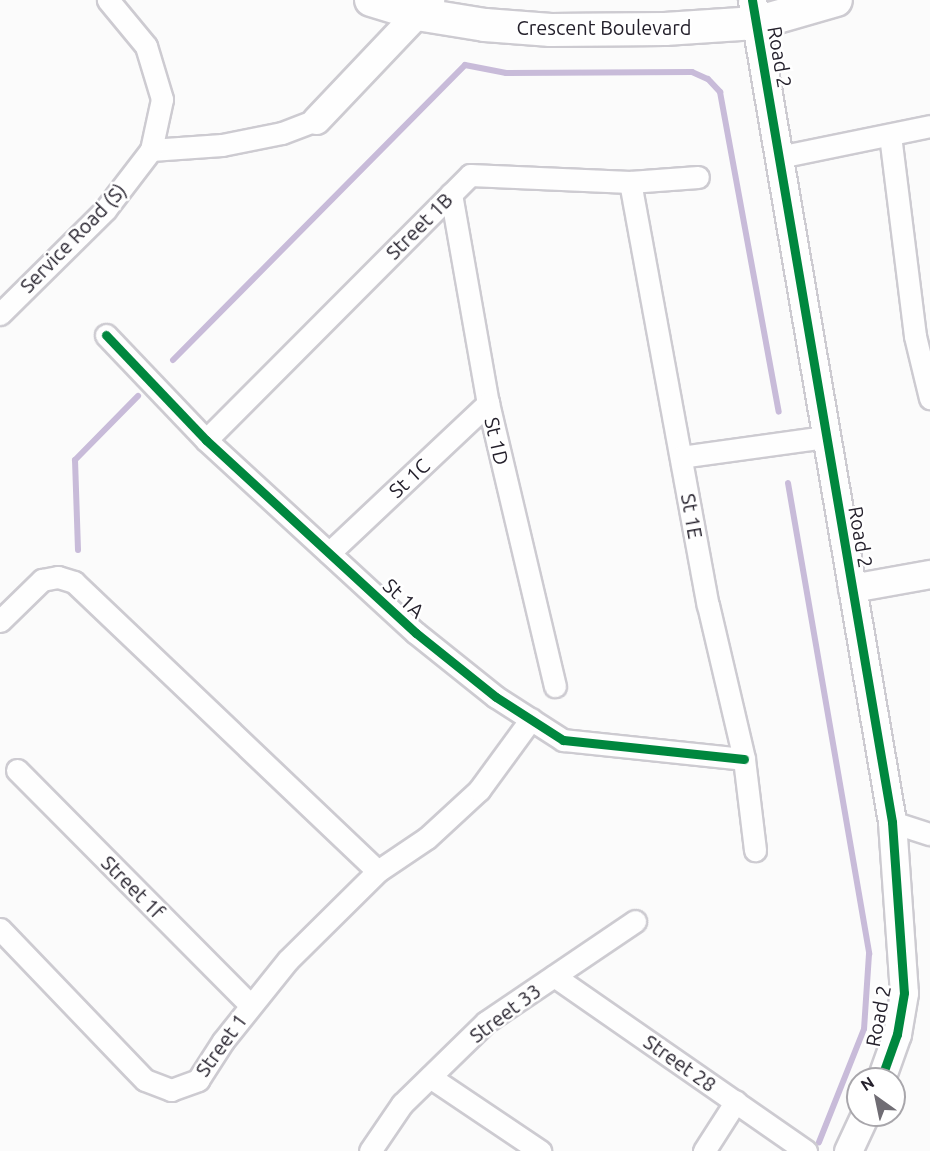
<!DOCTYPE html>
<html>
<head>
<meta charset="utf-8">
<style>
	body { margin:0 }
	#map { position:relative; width:930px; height:1151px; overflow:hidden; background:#fbfbfb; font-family:Ubuntu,sans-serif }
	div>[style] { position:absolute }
	.stream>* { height:6px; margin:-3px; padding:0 3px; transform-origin:3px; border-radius:3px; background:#c8bbd9 }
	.roads { filter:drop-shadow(2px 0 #cdcbd1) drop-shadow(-2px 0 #cdcbd1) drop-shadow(0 2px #cdcbd1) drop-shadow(0 -2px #cdcbd1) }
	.minor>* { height:21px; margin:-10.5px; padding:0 10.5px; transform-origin:10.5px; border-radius:10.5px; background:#fefefe }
	.tertiary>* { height:27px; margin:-13.5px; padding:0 13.5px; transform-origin:13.5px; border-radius:13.5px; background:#fefefe }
	.secondary>* { height:32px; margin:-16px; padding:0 16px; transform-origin:16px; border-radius:16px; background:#fefefe }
	.cycleway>* { height:9px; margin:-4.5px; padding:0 4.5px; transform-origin:4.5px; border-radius:4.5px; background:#00873e }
	span { translate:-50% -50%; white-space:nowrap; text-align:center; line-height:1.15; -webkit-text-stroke:5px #fff; paint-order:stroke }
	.street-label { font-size:20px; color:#25212c }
	.north { position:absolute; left:846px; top:1067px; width:60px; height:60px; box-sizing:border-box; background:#fff; border:2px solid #a8a6ab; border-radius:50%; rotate:327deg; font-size:16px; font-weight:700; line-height:24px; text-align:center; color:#25212c }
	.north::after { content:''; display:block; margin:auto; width:21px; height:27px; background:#706d74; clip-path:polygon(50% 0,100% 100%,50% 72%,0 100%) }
</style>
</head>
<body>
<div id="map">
	<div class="stream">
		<div style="left:173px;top:360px;width:415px;rotate:-45.3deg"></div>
		<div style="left:465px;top:65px;width:42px;rotate:11deg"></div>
		<div style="left:506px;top:73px;width:186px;rotate:-0.3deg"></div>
		<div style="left:692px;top:72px;width:17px;rotate:24deg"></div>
		<div style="left:708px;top:79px;width:18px;rotate:47deg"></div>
		<div style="left:720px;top:92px;width:325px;rotate:79.6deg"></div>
		<div style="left:788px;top:483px;width:478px;rotate:80.2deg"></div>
		<div style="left:869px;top:954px;width:75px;rotate:93.8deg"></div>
		<div style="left:864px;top:1029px;width:122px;rotate:111.7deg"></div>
		<div style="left:78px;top:550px;width:90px;rotate:-91.9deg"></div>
		<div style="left:75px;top:460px;width:90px;rotate:-45.5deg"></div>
	</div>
	<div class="roads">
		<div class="minor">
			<div style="left:890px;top:135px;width:203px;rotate:82.9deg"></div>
			<div style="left:915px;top:336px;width:64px;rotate:76.4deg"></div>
			<div style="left:151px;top:150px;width:71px;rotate:-4deg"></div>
			<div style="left:222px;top:145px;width:61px;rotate:-11.3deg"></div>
			<div style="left:282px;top:133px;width:36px;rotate:-21deg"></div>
			<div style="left:779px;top:157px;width:154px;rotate:-11.6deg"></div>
			<div style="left:630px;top:182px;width:430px;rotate:79.6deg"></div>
			<div style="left:708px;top:605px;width:158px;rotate:76.8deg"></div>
			<div style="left:744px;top:759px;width:92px;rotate:83.1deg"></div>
			<div style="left:451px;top:194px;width:212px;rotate:80deg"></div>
			<div style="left:488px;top:403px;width:291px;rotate:76.7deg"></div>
			<div style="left:0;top:314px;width:148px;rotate:-44.7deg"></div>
			<div style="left:105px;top:210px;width:76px;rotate:-52.5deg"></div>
			<div style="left:151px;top:150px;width:52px;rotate:-77.8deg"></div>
			<div style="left:162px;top:99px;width:55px;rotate:-106.8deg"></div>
			<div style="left:146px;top:46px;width:60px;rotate:-129.6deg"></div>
			<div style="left:106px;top:335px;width:145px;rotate:46.4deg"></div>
			<div style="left:206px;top:440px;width:285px;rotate:42.6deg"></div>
			<div style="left:416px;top:633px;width:102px;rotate:38.7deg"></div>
			<div style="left:496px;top:697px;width:80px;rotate:32.7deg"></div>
			<div style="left:563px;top:740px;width:182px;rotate:6deg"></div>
			<div style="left:206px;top:440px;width:374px;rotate:-45.1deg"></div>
			<div style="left:470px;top:175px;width:160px;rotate:2.5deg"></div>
			<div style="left:630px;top:182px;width:68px;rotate:-4.2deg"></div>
			<div style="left:681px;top:457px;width:146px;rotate:-7.9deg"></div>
			<div style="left:329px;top:553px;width:219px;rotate:-43.3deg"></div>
			<div style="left:0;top:621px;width:59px;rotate:-44.3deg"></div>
			<div style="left:42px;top:580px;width:16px;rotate:-11deg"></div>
			<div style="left:58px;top:577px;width:17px;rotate:17deg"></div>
			<div style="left:74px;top:582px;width:419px;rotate:43.6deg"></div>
			<div style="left:17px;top:770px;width:331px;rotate:45.2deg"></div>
			<div style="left:892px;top:822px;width:40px;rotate:18deg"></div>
			<div style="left:0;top:929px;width:209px;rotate:46.2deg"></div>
			<div style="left:145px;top:1080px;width:28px;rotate:21deg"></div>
			<div style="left:171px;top:1090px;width:29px;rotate:-20deg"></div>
			<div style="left:198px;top:1080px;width:46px;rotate:-57.3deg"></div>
			<div style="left:223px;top:1041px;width:104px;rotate:-51.3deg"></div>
			<div style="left:288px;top:960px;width:127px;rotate:-44.7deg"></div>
			<div style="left:378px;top:871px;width:59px;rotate:-34deg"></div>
			<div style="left:427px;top:838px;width:71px;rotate:-42.7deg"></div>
			<div style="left:479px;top:790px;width:88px;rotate:-53.8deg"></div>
			<div style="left:554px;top:976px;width:307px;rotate:34.8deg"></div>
			<div style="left:430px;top:1077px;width:133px;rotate:33.9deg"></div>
			<div style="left:370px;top:1151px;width:57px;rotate:-55.8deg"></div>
			<div style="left:402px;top:1104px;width:117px;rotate:-44.3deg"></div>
			<div style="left:486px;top:1022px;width:180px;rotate:-34.1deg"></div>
			<div style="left:704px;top:1151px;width:59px;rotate:-57.4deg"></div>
		</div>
		<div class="tertiary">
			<div style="left:752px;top:0;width:834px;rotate:80.33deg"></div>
			<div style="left:892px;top:822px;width:171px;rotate:86deg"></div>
			<div style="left:904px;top:993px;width:42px;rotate:99.7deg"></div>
			<div style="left:897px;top:1034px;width:48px;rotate:109.6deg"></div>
			<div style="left:316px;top:120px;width:166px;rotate:-46.5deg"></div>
			<div style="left:852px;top:588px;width:79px;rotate:-10.2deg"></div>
			<div style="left:848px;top:1151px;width:40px;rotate:-65deg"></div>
		</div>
		<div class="secondary">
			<div style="left:371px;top:0;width:48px;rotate:16.9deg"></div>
			<div style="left:417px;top:14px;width:69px;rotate:9.2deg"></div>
			<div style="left:485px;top:25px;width:66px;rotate:4.3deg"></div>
			<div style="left:551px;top:30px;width:114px;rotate:-0.5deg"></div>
			<div style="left:665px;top:29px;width:91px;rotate:-3.8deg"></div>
			<div style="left:756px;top:23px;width:83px;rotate:-16deg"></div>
		</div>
	</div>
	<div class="cycleway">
		<div style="left:752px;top:0;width:834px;rotate:80.33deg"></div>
		<div style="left:892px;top:822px;width:171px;rotate:86deg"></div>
		<div style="left:904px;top:993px;width:42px;rotate:99.7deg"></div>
		<div style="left:897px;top:1034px;width:48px;rotate:109.6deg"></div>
		<div style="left:106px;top:335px;width:145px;rotate:46.4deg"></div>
		<div style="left:206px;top:440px;width:285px;rotate:42.6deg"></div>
		<div style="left:416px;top:633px;width:102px;rotate:38.7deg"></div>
		<div style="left:496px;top:697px;width:80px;rotate:32.7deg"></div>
		<div style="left:563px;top:740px;width:182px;rotate:6deg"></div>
	</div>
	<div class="street-label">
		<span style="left:604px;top:27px">Crescent Boulevard</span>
		<span style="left:780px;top:57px;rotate:80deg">Road 2</span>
		<span style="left:419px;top:226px;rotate:-45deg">Street 1B</span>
		<span style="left:73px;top:238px;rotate:-46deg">Service Road (S)</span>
		<span style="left:497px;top:441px;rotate:77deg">St 1D</span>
		<span style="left:409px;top:478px;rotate:-43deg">St 1C</span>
		<span style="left:692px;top:516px;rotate:80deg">St 1E</span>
		<span style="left:861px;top:537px;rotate:80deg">Road 2</span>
		<span style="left:404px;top:598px;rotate:43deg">St 1A</span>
		<span style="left:133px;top:887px;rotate:45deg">Street 1f</span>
		<span style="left:505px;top:1013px;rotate:-37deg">Street 33</span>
		<span style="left:878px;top:1016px;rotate:-79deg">Road 2</span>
		<span style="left:221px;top:1045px;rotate:-54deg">Street 1</span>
		<span style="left:680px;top:1063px;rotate:35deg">Street 28</span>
	</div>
	<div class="north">N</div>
</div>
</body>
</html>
